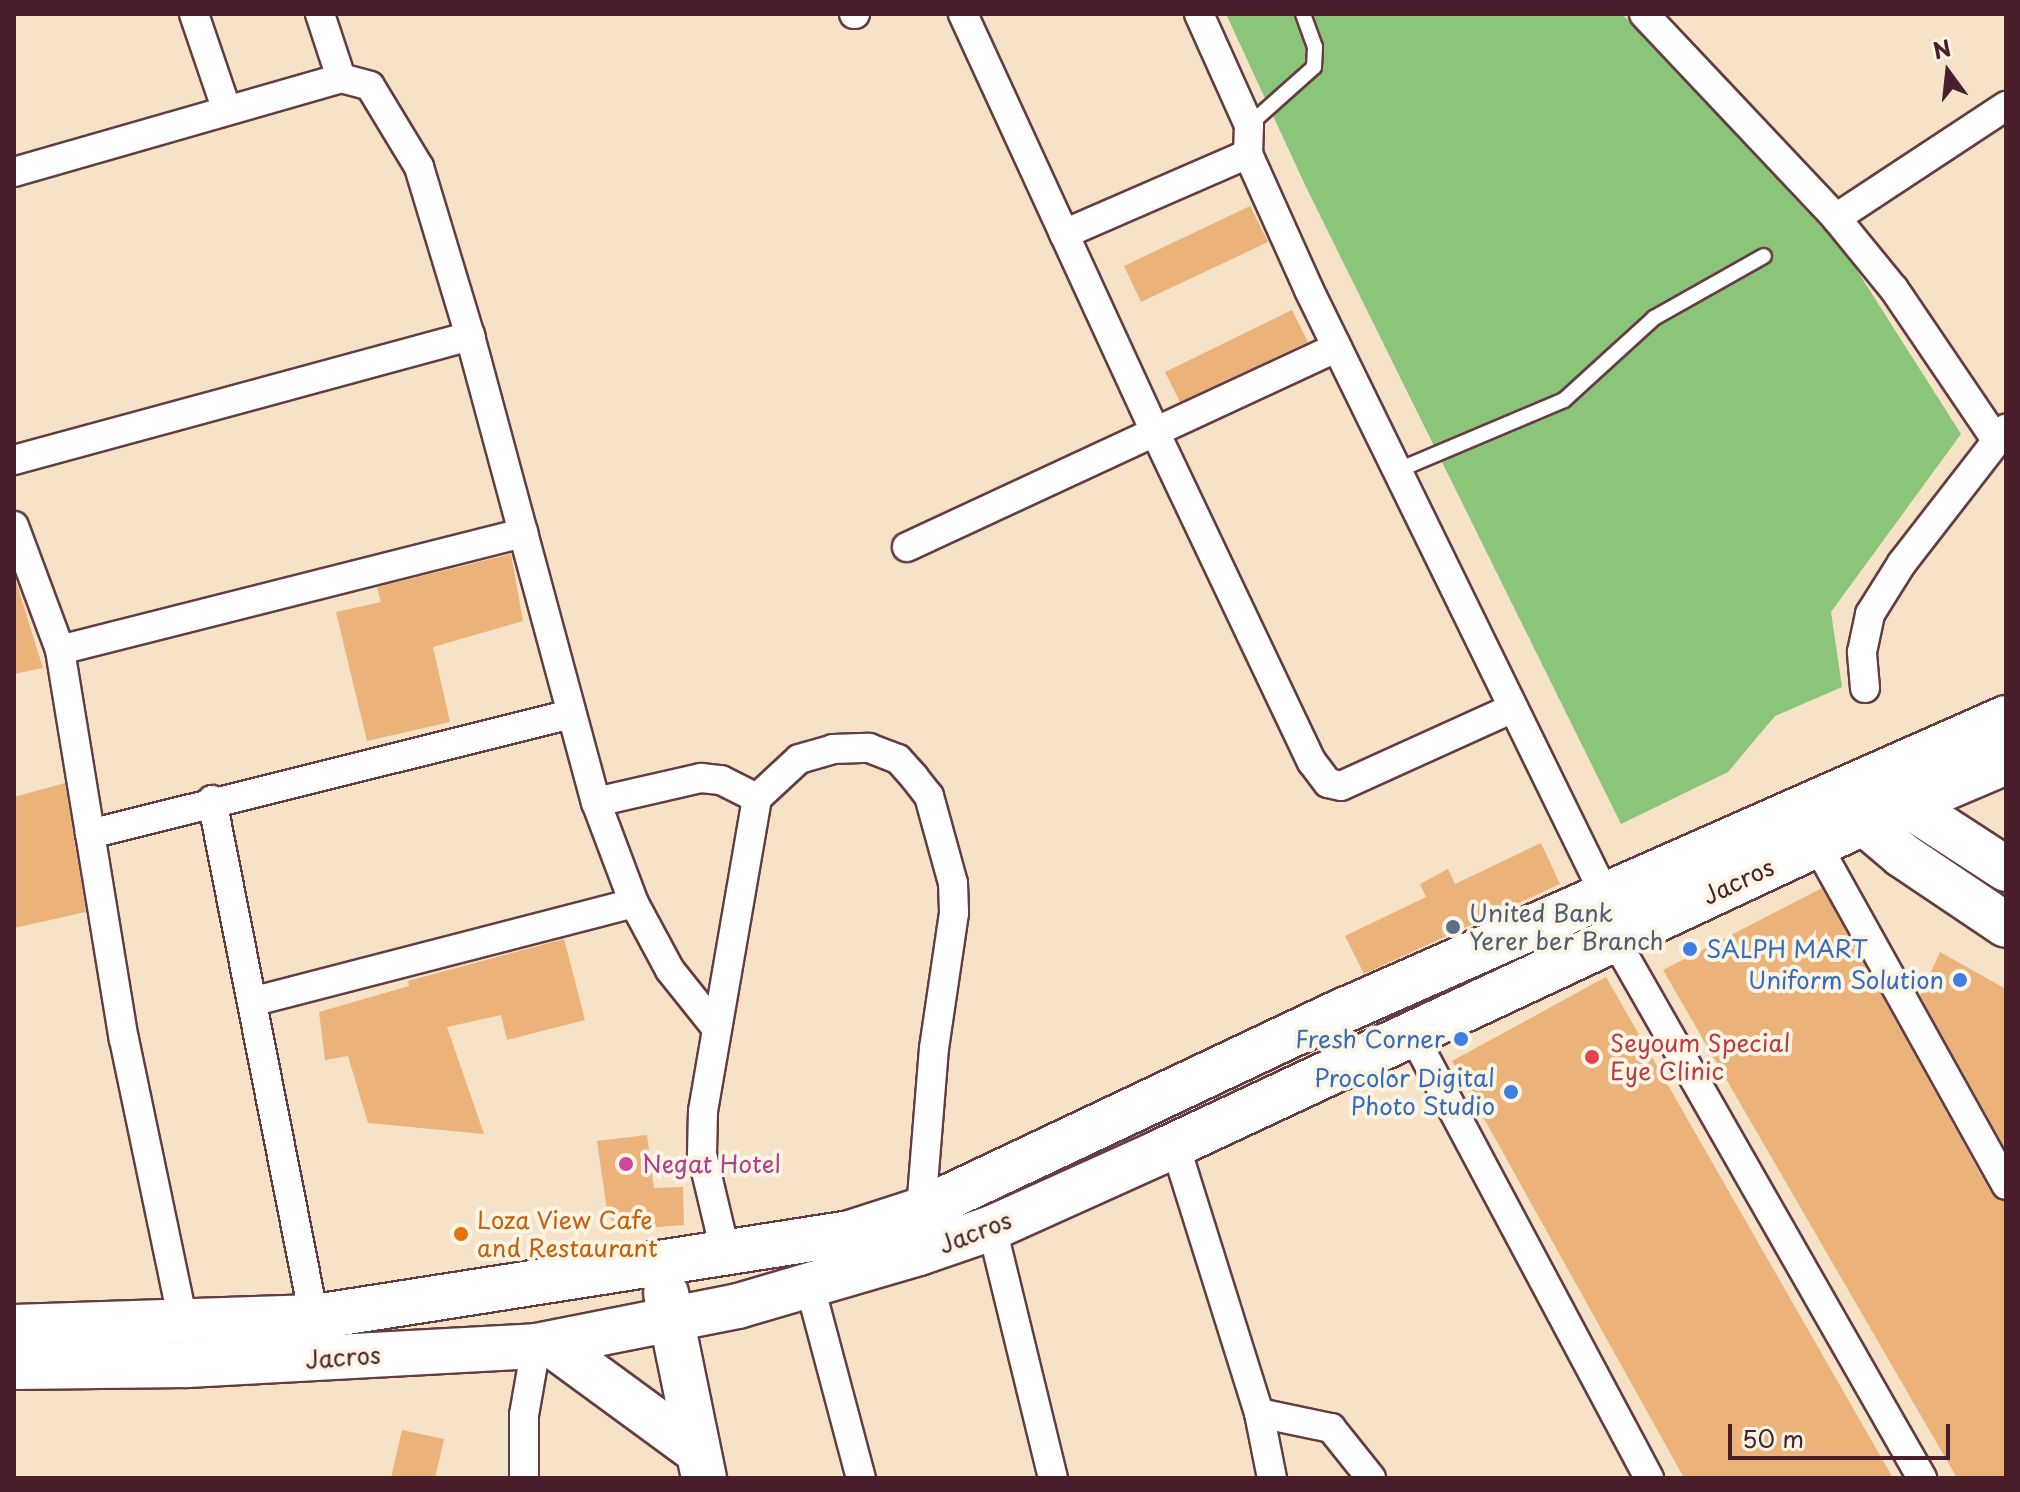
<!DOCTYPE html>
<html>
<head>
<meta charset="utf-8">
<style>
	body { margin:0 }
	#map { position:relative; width:2020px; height:1492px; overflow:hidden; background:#f5e2c7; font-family:"Playpen Sans",sans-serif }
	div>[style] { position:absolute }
	.green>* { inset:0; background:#8bc579 }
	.building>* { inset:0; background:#ebb379 }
	.roads { filter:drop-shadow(2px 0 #643c42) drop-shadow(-2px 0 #643c42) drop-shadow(0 2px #643c42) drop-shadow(0 -2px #643c42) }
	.service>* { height:14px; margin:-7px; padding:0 7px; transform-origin:7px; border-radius:7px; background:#fff }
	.minor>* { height:28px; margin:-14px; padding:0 14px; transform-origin:14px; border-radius:14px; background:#fff }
	.primary>* { height:44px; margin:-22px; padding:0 22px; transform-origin:22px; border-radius:22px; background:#fff }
	.dots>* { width:22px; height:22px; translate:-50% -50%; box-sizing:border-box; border:4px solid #fcf5e5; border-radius:50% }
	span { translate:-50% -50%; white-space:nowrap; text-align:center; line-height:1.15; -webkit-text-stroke:8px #fcf5e5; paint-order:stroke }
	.street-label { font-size:24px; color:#4a1f2b }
	.service-label { font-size:24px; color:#4e5e75 }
	.left { translate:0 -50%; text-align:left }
	.shop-label { font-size:24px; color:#366cbe }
	.right { translate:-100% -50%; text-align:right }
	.health-label { font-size:24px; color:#be3a42 }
	.hotel-label { font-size:24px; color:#b23c85 }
	.food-label { font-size:24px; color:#c56008 }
	.frame { position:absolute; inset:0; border:16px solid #4a1f2b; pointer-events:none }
	.north { position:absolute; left:1908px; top:32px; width:80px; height:80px; -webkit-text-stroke:6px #fcf5e5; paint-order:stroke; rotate:345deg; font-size:22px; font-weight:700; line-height:32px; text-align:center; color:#4a1f2b }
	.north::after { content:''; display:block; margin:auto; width:28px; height:36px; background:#4a1f2b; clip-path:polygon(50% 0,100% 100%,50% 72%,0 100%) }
	.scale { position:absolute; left:1728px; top:1424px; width:222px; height:36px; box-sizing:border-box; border:4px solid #4a1f2b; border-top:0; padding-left:10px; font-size:24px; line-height:28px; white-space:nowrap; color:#4a1f2b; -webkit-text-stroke:6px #fcf5e5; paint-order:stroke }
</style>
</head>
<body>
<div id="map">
	<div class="green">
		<div style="clip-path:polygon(1226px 14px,1622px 14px,1846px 253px,1961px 434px,1831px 612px,1842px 687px,1775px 716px,1728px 772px,1621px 824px,1306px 187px)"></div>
	</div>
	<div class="building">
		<div style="clip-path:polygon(1250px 206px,1268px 242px,1141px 302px,1124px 266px)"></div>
		<div style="clip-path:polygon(1292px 310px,1308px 342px,1180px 402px,1165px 372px)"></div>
		<div style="clip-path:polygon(511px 554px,523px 621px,433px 647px,450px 722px,367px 741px,336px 612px,381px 602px,377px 587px)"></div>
		<div style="clip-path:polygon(14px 575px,43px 668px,14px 674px)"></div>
		<div style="clip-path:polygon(65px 783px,86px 912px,14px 928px,14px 797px)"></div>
		<div style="clip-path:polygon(1541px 843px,1560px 884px,1364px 974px,1345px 936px,1426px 897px,1420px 884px,1448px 869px,1455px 884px)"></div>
		<div style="clip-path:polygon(1822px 888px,1991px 1193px,2006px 1202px,2006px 1478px,1957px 1478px,1663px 970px)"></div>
		<div style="clip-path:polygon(564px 939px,585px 1020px,507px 1040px,501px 1015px,447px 1027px,484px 1134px,368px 1123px,348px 1056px,325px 1060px,319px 1012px,409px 986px,408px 981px)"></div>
		<div style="clip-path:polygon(1940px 952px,2006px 989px,2006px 1150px,1920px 996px)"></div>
		<div style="clip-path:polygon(1606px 977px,1893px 1478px,1684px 1478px,1452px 1061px)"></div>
		<div style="clip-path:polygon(647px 1135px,654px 1188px,683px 1187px,684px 1225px,632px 1229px,614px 1225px,607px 1210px,597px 1141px)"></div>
		<div style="clip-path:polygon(402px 1430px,444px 1439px,435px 1478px,391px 1478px)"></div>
	</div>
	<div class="roads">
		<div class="service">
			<div style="left:1249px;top:125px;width:87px;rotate:-41.7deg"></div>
			<div style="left:1314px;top:67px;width:20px;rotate:-87deg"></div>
			<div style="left:1315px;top:47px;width:35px;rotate:-110deg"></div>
			<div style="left:1396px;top:471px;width:182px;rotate:-22.9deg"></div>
			<div style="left:1564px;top:400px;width:122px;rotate:-42.3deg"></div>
			<div style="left:1654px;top:318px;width:126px;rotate:-29.4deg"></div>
		</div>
		<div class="minor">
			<div style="left:194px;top:14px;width:102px;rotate:71.2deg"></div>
			<div style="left:320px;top:14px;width:67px;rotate:71.8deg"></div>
			<div style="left:854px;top:14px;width:1px"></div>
			<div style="left:963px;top:14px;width:462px;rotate:65.3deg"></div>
			<div style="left:1156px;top:434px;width:363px;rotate:64.6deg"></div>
			<div style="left:1312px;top:762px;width:26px;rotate:53deg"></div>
			<div style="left:1328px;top:783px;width:13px;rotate:13deg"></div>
			<div style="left:1341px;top:786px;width:189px;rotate:-24.4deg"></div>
			<div style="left:1199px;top:14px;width:122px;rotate:65.8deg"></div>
			<div style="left:1249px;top:125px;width:29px;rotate:92deg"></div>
			<div style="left:1248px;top:154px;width:149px;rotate:65.8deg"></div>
			<div style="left:1309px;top:290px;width:674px;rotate:63.93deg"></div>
			<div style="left:1644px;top:14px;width:280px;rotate:46.7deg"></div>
			<div style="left:1836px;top:218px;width:92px;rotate:50.8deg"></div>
			<div style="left:1894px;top:289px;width:180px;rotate:55.9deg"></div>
			<div style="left:14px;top:172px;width:340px;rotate:-16deg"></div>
			<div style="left:341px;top:78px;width:30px;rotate:15deg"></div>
			<div style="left:370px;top:86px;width:95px;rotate:58.8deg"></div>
			<div style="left:419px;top:167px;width:177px;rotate:73.2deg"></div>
			<div style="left:470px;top:336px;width:483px;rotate:74.9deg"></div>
			<div style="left:596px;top:802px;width:108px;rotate:69.4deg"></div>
			<div style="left:634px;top:903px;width:76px;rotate:61.8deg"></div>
			<div style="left:670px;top:970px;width:70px;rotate:51.3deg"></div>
			<div style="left:1836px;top:218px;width:204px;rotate:-33.4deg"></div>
			<div style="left:1064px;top:234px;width:201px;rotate:-23.5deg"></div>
			<div style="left:14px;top:460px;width:473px;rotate:-15.2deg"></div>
			<div style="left:14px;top:526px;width:132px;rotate:69.6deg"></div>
			<div style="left:60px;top:650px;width:394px;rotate:80.7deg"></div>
			<div style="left:124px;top:1039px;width:292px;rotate:78.2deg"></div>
			<div style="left:907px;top:547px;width:474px;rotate:-24.9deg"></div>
			<div style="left:60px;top:650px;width:478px;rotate:-14.2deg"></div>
			<div style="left:1865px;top:688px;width:36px;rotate:-95deg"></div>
			<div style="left:1862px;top:652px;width:39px;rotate:-78deg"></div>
			<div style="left:1870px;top:614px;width:60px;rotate:-57.9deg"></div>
			<div style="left:1902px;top:563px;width:170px;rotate:-52.2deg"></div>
			<div style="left:212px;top:800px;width:543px;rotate:78.86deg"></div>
			<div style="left:596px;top:802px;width:108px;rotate:-12.9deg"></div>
			<div style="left:701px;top:778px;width:20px;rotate:6deg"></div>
			<div style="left:721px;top:780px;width:40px;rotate:26.6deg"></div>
			<div style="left:90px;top:834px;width:496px;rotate:-14deg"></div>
			<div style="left:1817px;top:845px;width:389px;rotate:60.9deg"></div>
			<div style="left:1614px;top:938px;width:622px;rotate:60.3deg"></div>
			<div style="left:255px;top:1001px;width:391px;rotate:-14.5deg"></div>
			<div style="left:1413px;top:1035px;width:502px;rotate:61.95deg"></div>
			<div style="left:1175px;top:1145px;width:281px;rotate:72.6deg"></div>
			<div style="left:1259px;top:1413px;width:66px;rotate:78.7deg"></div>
			<div style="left:992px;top:1228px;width:257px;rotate:76.3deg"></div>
			<div style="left:726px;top:1255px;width:104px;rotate:-103.4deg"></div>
			<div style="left:702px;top:1154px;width:43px;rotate:-88.7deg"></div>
			<div style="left:703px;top:1111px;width:318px;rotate:-80.2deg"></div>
			<div style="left:757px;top:798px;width:57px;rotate:-42.9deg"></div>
			<div style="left:799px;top:759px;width:35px;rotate:-16deg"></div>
			<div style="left:833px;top:749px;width:36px;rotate:-2deg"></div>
			<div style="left:869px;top:748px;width:31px;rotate:21deg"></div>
			<div style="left:898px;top:759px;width:24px;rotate:48deg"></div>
			<div style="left:914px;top:777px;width:24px;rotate:52deg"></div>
			<div style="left:929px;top:796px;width:90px;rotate:74.6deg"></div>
			<div style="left:953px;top:883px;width:30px;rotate:88deg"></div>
			<div style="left:954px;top:913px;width:136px;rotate:98.4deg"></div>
			<div style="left:934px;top:1048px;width:163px;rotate:94.6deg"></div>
			<div style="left:809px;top:1283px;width:202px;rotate:75.1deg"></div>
			<div style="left:1259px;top:1413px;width:74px;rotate:11.8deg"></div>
			<div style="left:1331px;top:1428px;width:64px;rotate:51.3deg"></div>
			<div style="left:524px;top:1478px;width:63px;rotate:-90deg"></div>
			<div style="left:524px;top:1415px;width:70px;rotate:-80.1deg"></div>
		</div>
		<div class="primary">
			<div style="left:1886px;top:791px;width:143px;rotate:33deg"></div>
			<div style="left:1844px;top:806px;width:76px;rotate:40.2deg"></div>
			<div style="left:1902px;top:855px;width:125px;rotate:33.9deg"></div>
			<div style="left:666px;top:1293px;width:189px;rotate:78.4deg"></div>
			<div style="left:14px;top:1327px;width:301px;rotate:-1.9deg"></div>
			<div style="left:315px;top:1317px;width:542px;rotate:-8.92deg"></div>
			<div style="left:850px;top:1233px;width:75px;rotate:-17.9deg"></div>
			<div style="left:921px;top:1210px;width:469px;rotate:-25.3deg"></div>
			<div style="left:1345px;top:1010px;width:723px;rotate:-23.83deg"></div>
			<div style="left:551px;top:1344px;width:181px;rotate:36.2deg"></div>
			<div style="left:14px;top:1367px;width:173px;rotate:-0.7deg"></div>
			<div style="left:187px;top:1365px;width:350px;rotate:-3.1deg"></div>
			<div style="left:536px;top:1346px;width:206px;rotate:-11.2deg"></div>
			<div style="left:738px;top:1306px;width:189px;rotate:-16.3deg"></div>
			<div style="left:919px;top:1253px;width:77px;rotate:-18.9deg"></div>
			<div style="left:992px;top:1228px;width:184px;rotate:-24.3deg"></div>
			<div style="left:1160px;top:1152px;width:776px;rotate:-25.08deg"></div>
			<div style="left:1863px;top:823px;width:155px;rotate:-23.1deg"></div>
		</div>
	</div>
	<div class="dots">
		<div style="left:1453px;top:927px;background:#5c6f8a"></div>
		<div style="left:1690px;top:949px;background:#3f7fe0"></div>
		<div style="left:1960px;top:980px;background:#3f7fe0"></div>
		<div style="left:1461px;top:1039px;background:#3f7fe0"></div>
		<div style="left:1592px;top:1057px;background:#e0444e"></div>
		<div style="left:1511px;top:1092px;background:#3f7fe0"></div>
		<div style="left:626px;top:1164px;background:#d1479c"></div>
		<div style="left:461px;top:1234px;background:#e8710a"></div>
	</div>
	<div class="street-label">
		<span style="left:1738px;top:881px;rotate:-25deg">Jacros</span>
		<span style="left:975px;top:1232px;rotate:-21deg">Jacros</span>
		<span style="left:343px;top:1357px;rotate:-4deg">Jacros</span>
	</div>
	<div class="service-label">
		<span class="left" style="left:1469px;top:927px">United Bank<br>Yerer ber Branch</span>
	</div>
	<div class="shop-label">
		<span class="left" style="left:1706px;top:949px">SALPH MART</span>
		<span class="right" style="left:1944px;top:980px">Uniform Solution</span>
		<span class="right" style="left:1445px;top:1039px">Fresh Corner</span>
		<span class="right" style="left:1495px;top:1092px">Procolor Digital<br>Photo Studio</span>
	</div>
	<div class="health-label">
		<span class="left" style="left:1610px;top:1057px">Seyoum Special<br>Eye Clinic</span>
	</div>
	<div class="hotel-label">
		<span class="left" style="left:642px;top:1164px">Negat Hotel</span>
	</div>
	<div class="food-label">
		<span class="left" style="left:477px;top:1234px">Loza View Cafe<br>and Restaurant</span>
	</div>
	<div class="frame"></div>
	<div class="north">N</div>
	<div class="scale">50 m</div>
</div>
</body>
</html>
